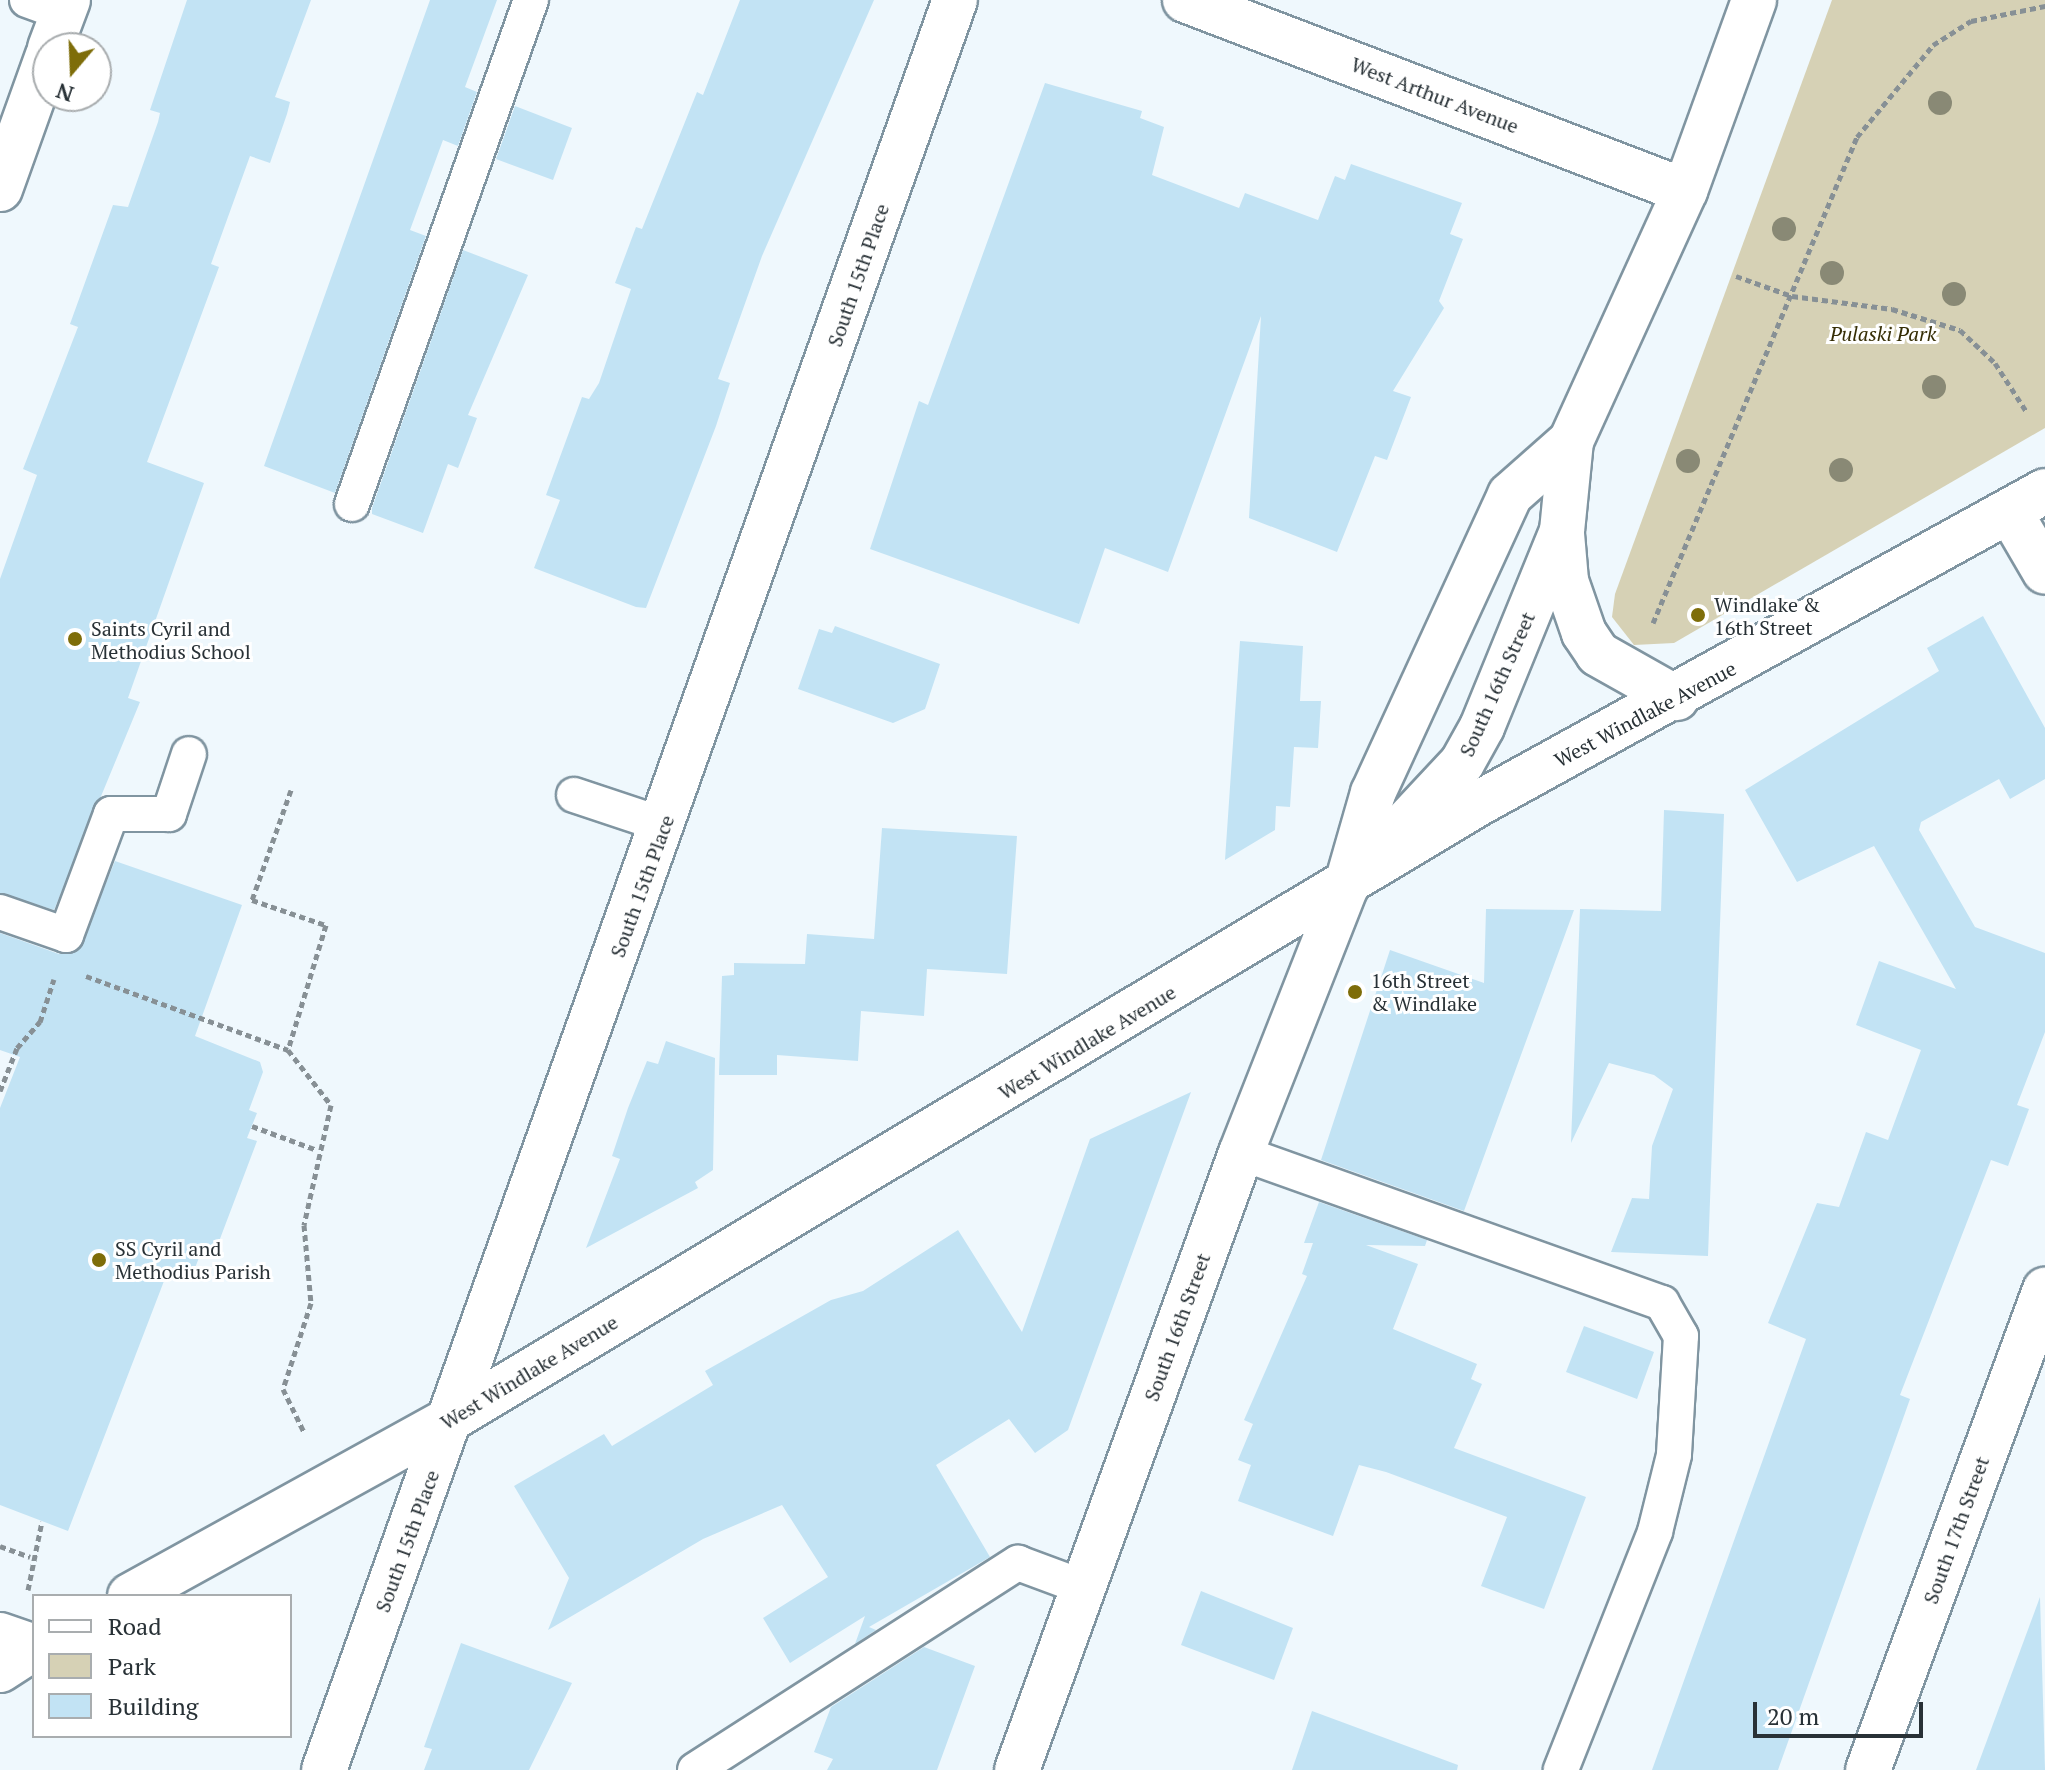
<!DOCTYPE html>
<html>
<head>
<meta charset="utf-8">
<style>
	body { margin:0 }
	#map { position:relative; width:2045px; height:1770px; overflow:hidden; background:#eff8fd; font-family:"PT Serif",serif }
	div>[style] { position:absolute }
	.green>* { inset:0; background:#d6d1b5 }
	.building>* { inset:0; background:#c2e3f4 }
	.path>* { height:5px; margin-top:-2.5px; transform-origin:0; background:repeating-linear-gradient(90deg,#879095 0 6px,transparent 0 10px) }
	.roads { filter:drop-shadow(2px 0 #8095a1) drop-shadow(-2px 0 #8095a1) drop-shadow(0 2px #8095a1) drop-shadow(0 -2px #8095a1) }
	.lane>* { height:34px; margin:-17px; padding:0 17px; transform-origin:17px; border-radius:17px; background:#fff }
	.street>* { height:44px; margin:-22px; padding:0 22px; transform-origin:22px; border-radius:22px; background:#fff }
	.secondary>* { height:44px; margin:-22px; padding:0 22px; transform-origin:22px; border-radius:22px; background:#fff }
	.trees>* { width:24px; height:24px; margin:-12px; border-radius:50%; background:#898975 }
	.dots>* { width:22px; height:22px; translate:-50% -50%; box-sizing:border-box; border:4px solid #fff; border-radius:50% }
	span { translate:-50% -50%; white-space:nowrap; text-align:center; line-height:1.15; -webkit-text-stroke:6px #fff; paint-order:stroke }
	.street-label { font-size:20px; color:#283136 }
	.park-label { font-size:20px; color:#362e06; font-style:italic }
	.poi-label { font-size:20px; color:#283136 }
	.left { translate:0 -50%; text-align:left }
	.legend { position:absolute; left:32px; top:1594px; width:260px; height:144px; box-sizing:border-box; background:#fff; border:2px solid #a9adaf; margin:0; padding:10px 14px; list-style:none; font-size:24px; color:#283136 }
	.legend li { display:flex; align-items:center; gap:16px; height:40px }
	.legend b { width:40px; border:2px solid #a9adaf }
	.north { position:absolute; left:32px; top:32px; width:80px; height:80px; box-sizing:border-box; background:#fff; border:2px solid #a9adaf; border-radius:50%; rotate:199deg; font-size:22px; font-weight:700; line-height:32px; text-align:center; color:#283136 }
	.north::after { content:''; display:block; margin:auto; width:28px; height:36px; background:#7e6d09; clip-path:polygon(50% 0,100% 100%,50% 72%,0 100%) }
	.scale { position:absolute; left:1753px; top:1702px; width:170px; height:36px; box-sizing:border-box; border:4px solid #283136; border-top:0; padding-left:10px; font-size:24px; line-height:28px; white-space:nowrap; color:#283136; -webkit-text-stroke:6px #fff; paint-order:stroke }
</style>
</head>
<body>
<div id="map">
	<div class="green">
		<div style="clip-path:polygon(1832px 0,2045px 0,2045px 428px,1674px 643px,1634px 645px,1612px 617px,1615px 594px)"></div>
	</div>
	<div class="building">
		<div style="clip-path:polygon(187px 0,311px 0,275px 97px,290px 102px,287px 114px,270px 163px,250px 156px,211px 264px,219px 267px,147px 462px,204px 483px,128px 698px,140px 702px,54px 910px,0 893px,0 579px,37px 475px,23px 469px,78px 327px,70px 324px,113px 205px,128px 207px,158px 122px,160px 113px,150px 110px)"></div>
		<div style="clip-path:polygon(430px 0,497px 0,465px 87px,477px 92px,458px 146px,443px 140px,410px 230px,426px 236px,335px 493px,264px 466px)"></div>
		<div style="clip-path:polygon(740px 0,874px 0,762px 256px,718px 379px,730px 383px,716px 426px,646px 608px,636px 607px,534px 568px,560px 500px,546px 495px,582px 397px,589px 399px,599px 383px,631px 289px,615px 283px,636px 227px,642px 229px,697px 92px,703px 95px)"></div>
		<div style="clip-path:polygon(1045px 83px,1142px 111px,1140px 118px,1164px 127px,1152px 175px,1239px 208px,1245px 193px,1318px 220px,1335px 176px,1345px 180px,1351px 164px,1462px 203px,1450px 234px,1463px 239px,1439px 301px,1444px 308px,1393px 391px,1411px 397px,1387px 460px,1375px 456px,1337px 552px,1249px 518px,1261px 316px,1168px 572px,1105px 548px,1079px 624px,870px 549px,919px 401px,928px 405px)"></div>
		<div style="clip-path:polygon(515px 106px,572px 128px,553px 180px,496px 159px)"></div>
		<div style="clip-path:polygon(463px 250px,528px 275px,468px 415px,477px 418px,458px 468px,448px 464px,423px 533px,372px 514px,372px 508px)"></div>
		<div style="clip-path:polygon(1983px 616px,2045px 728px,2045px 779px,2010px 799px,1999px 779px,1921px 822px,1919px 830px,1975px 927px,2045px 953px,2045px 1032px,2017px 1105px,2029px 1109px,2008px 1166px,1991px 1160px,1900px 1395px,1910px 1399px,1778px 1770px,1652px 1770px,1806px 1339px,1768px 1323px,1817px 1203px,1839px 1207px,1866px 1132px,1888px 1140px,1921px 1050px,1856px 1025px,1879px 961px,1956px 989px,1874px 846px,1797px 882px,1745px 790px,1939px 671px,1927px 648px)"></div>
		<div style="clip-path:polygon(835px 626px,940px 664px,925px 709px,893px 723px,798px 689px,819px 629px,832px 633px)"></div>
		<div style="clip-path:polygon(1240px 641px,1303px 646px,1300px 701px,1321px 701px,1318px 748px,1294px 747px,1290px 807px,1276px 806px,1275px 830px,1225px 860px)"></div>
		<div style="clip-path:polygon(1664px 810px,1724px 814px,1708px 1256px,1611px 1252px,1632px 1198px,1649px 1199px,1652px 1146px,1673px 1089px,1654px 1075px,1609px 1063px,1571px 1143px,1580px 909px,1661px 911px)"></div>
		<div style="clip-path:polygon(882px 828px,1017px 836px,1007px 974px,927px 969px,924px 1016px,861px 1011px,858px 1061px,777px 1055px,777px 1075px,719px 1075px,722px 976px,734px 975px,734px 963px,805px 964px,807px 934px,874px 939px)"></div>
		<div style="clip-path:polygon(115px 861px,242px 905px,195px 1036px,260px 1062px,263px 1072px,249px 1110px,257px 1113px,247px 1138px,257px 1141px,215px 1252px,203px 1247px,192px 1276px,169px 1268px,68px 1531px,0 1505px,0 1108px,20px 1057px,0 1050px,0 933px,59px 954px,78px 951px)"></div>
		<div style="clip-path:polygon(1486px 909px,1574px 910px,1464px 1211px,1321px 1160px,1390px 950px,1484px 983px)"></div>
		<div style="clip-path:polygon(666px 1041px,715px 1058px,713px 1170px,695px 1182px,698px 1188px,586px 1248px,620px 1159px,612px 1156px,628px 1108px,647px 1061px,658px 1064px)"></div>
		<div style="clip-path:polygon(1191px 1092px,1068px 1430px,1035px 1453px,1009px 1419px,936px 1465px,990px 1557px,869px 1627px,876px 1630px,855px 1644px,865px 1616px,790px 1663px,763px 1618px,828px 1577px,782px 1505px,703px 1539px,548px 1630px,569px 1578px,514px 1486px,604px 1434px,612px 1446px,713px 1385px,705px 1371px,831px 1300px,863px 1291px,958px 1230px,1022px 1332px,1090px 1139px)"></div>
		<div style="clip-path:polygon(1319px 1202px,1427px 1240px,1425px 1246px,1366px 1245px,1418px 1264px,1393px 1329px,1477px 1364px,1471px 1379px,1482px 1384px,1454px 1448px,1586px 1497px,1544px 1609px,1481px 1586px,1507px 1517px,1386px 1472px,1359px 1465px,1333px 1536px,1238px 1501px,1251px 1465px,1238px 1460px,1253px 1424px,1244px 1420px,1307px 1276px,1302px 1274px,1313px 1243px,1304px 1243px)"></div>
		<div style="clip-path:polygon(1584px 1326px,1654px 1352px,1637px 1399px,1566px 1372px)"></div>
		<div style="clip-path:polygon(1201px 1591px,1293px 1628px,1274px 1680px,1181px 1645px)"></div>
		<div style="clip-path:polygon(2040px 1597px,2045px 1770px,1976px 1770px)"></div>
		<div style="clip-path:polygon(461px 1643px,572px 1683px,529px 1770px,424px 1770px,432px 1749px,424px 1747px)"></div>
		<div style="clip-path:polygon(924px 1647px,975px 1666px,937px 1770px,827px 1770px,833px 1759px,814px 1752px,831px 1707px)"></div>
		<div style="clip-path:polygon(1312px 1711px,1458px 1765px,1457px 1770px,1292px 1770px)"></div>
	</div>
	<div class="path">
		<div style="left:1736px;top:276px;width:59px;rotate:19.7deg"></div>
		<div style="left:1792px;top:296px;width:101px;rotate:7.4deg"></div>
		<div style="left:1892px;top:309px;width:71px;rotate:17.2deg"></div>
		<div style="left:1960px;top:330px;width:48px;rotate:43.3deg"></div>
		<div style="left:1995px;top:363px;width:57px;rotate:57.1deg"></div>
		<div style="left:1653px;top:623px;width:527px;rotate:-67.23deg"></div>
		<div style="left:1857px;top:137px;width:119px;rotate:-50.4deg"></div>
		<div style="left:1933px;top:45px;width:45px;rotate:-32.3deg"></div>
		<div style="left:1971px;top:21px;width:76px;rotate:-11.5deg"></div>
		<div style="left:291px;top:790px;width:117px;rotate:109.5deg"></div>
		<div style="left:252px;top:900px;width:78px;rotate:18.7deg"></div>
		<div style="left:326px;top:925px;width:131px;rotate:106.9deg"></div>
		<div style="left:288px;top:1050px;width:70px;rotate:52deg"></div>
		<div style="left:331px;top:1105px;width:123px;rotate:102.7deg"></div>
		<div style="left:304px;top:1225px;width:78px;rotate:84.9deg"></div>
		<div style="left:311px;top:1303px;width:90px;rotate:108deg"></div>
		<div style="left:283px;top:1389px;width:48px;rotate:64deg"></div>
		<div style="left:86px;top:976px;width:215px;rotate:20.1deg"></div>
		<div style="left:0;top:1091px;width:46px;rotate:-68.4deg"></div>
		<div style="left:17px;top:1048px;width:35px;rotate:-49deg"></div>
		<div style="left:40px;top:1022px;width:45px;rotate:-72deg"></div>
		<div style="left:252px;top:1126px;width:69px;rotate:20.3deg"></div>
		<div style="left:0;top:1546px;width:32px;rotate:20deg"></div>
		<div style="left:28px;top:1590px;width:70px;rotate:-78.5deg"></div>
	</div>
	<div class="roads">
		<div class="lane">
			<div style="left:27px;top:0;width:38px;rotate:20deg"></div>
			<div style="left:352px;top:504px;width:535px;rotate:-70.45deg"></div>
			<div style="left:574px;top:795px;width:95px;rotate:18.4deg"></div>
			<div style="left:0;top:912px;width:70px;rotate:19.2deg"></div>
			<div style="left:66px;top:935px;width:129px;rotate:-69.6deg"></div>
			<div style="left:111px;top:814px;width:58px"></div>
			<div style="left:169px;top:814px;width:63px;rotate:-71.6deg"></div>
			<div style="left:1241px;top:1153px;width:447px;rotate:19.6deg"></div>
			<div style="left:1662px;top:1303px;width:38px;rotate:60deg"></div>
			<div style="left:1681px;top:1336px;width:119px;rotate:93.4deg"></div>
			<div style="left:1674px;top:1455px;width:79px;rotate:103.9deg"></div>
			<div style="left:1655px;top:1532px;width:256px;rotate:111.6deg"></div>
			<div style="left:695px;top:1770px;width:384px;rotate:-32.7deg"></div>
			<div style="left:1018px;top:1563px;width:69px;rotate:20.3deg"></div>
		</div>
		<div class="street">
			<div style="left:1185px;top:0;width:535px;rotate:20.91deg"></div>
			<div style="left:50px;top:48px;width:51px;rotate:-69.4deg"></div>
			<div style="left:0;top:189px;width:142px;rotate:-70.3deg"></div>
			<div style="left:2010px;top:512px;width:69px;rotate:59.7deg"></div>
			<div style="left:0;top:1635px;width:36px;rotate:19deg"></div>
			<div style="left:324px;top:1770px;width:1879px;rotate:-70.38deg"></div>
			<div style="left:1868px;top:1770px;width:512px;rotate:-69.76deg"></div>
		</div>
		<div class="secondary">
			<div style="left:1562px;top:534px;width:47px;rotate:85.1deg"></div>
			<div style="left:1566px;top:581px;width:55px;rotate:70.9deg"></div>
			<div style="left:1584px;top:633px;width:25px;rotate:56deg"></div>
			<div style="left:1598px;top:654px;width:90px;rotate:29.4deg"></div>
			<div style="left:1389px;top:841px;width:107px;rotate:-46.9deg"></div>
			<div style="left:1462px;top:763px;width:41px;rotate:-60.9deg"></div>
			<div style="left:1482px;top:727px;width:212px;rotate:-67.8deg"></div>
			<div style="left:1562px;top:531px;width:90px;rotate:-84.3deg"></div>
			<div style="left:1571px;top:441px;width:275px;rotate:-65.5deg"></div>
			<div style="left:1685px;top:191px;width:203px;rotate:-70.1deg"></div>
			<div style="left:130px;top:1596px;width:368px;rotate:-28.9deg"></div>
			<div style="left:452px;top:1418px;width:1199px;rotate:-30.91deg"></div>
			<div style="left:1481px;top:802px;width:644px;rotate:-28.87deg"></div>
			<div style="left:0;top:1670px;width:40px;rotate:-32.9deg"></div>
			<div style="left:1017px;top:1770px;width:656px;rotate:-70.05deg"></div>
			<div style="left:1241px;top:1153px;width:286px;rotate:-68.5deg"></div>
			<div style="left:1346px;top:887px;width:98px;rotate:-74deg"></div>
			<div style="left:1373px;top:793px;width:328px;rotate:-65.3deg"></div>
			<div style="left:1510px;top:495px;width:81px;rotate:-41.5deg"></div>
		</div>
	</div>
	<div class="trees">
		<div style="left:1940px;top:103px"></div>
		<div style="left:1784px;top:229px"></div>
		<div style="left:1832px;top:273px"></div>
		<div style="left:1954px;top:294px"></div>
		<div style="left:1934px;top:387px"></div>
		<div style="left:1688px;top:461px"></div>
		<div style="left:1841px;top:470px"></div>
	</div>
	<div class="dots">
		<div style="left:1698px;top:615px;background:#7e6d09"></div>
		<div style="left:75px;top:639px;background:#7e6d09"></div>
		<div style="left:1355px;top:992px;background:#7e6d09"></div>
		<div style="left:99px;top:1260px;background:#7e6d09"></div>
	</div>
	<div class="street-label">
		<span style="left:1435px;top:95px;rotate:21deg">West Arthur Avenue</span>
		<span style="left:858px;top:275px;rotate:-71deg">South 15th Place</span>
		<span style="left:1497px;top:684px;rotate:-66deg">South 16th Street</span>
		<span style="left:1645px;top:714px;rotate:-28deg">West Windlake Avenue</span>
		<span style="left:642px;top:886px;rotate:-70deg">South 15th Place</span>
		<span style="left:1087px;top:1042px;rotate:-31deg">West Windlake Avenue</span>
		<span style="left:1177px;top:1327px;rotate:-70deg">South 16th Street</span>
		<span style="left:529px;top:1372px;rotate:-31deg">West Windlake Avenue</span>
		<span style="left:1956px;top:1530px;rotate:-70deg">South 17th Street</span>
		<span style="left:407px;top:1541px;rotate:-70deg">South 15th Place</span>
	</div>
	<div class="park-label">
		<span style="left:1883px;top:333px">Pulaski Park</span>
	</div>
	<div class="poi-label">
		<span class="left" style="left:1714px;top:616px">Windlake &amp;<br>16th Street</span>
		<span class="left" style="left:91px;top:640px">Saints Cyril and<br>Methodius School</span>
		<span class="left" style="left:1371px;top:992px">16th Street<br>&amp; Windlake</span>
		<span class="left" style="left:115px;top:1260px">SS Cyril and<br>Methodius Parish</span>
	</div>
	<ul class="legend">
	<li><b style="height:10px;background:#fff"></b>Road</li>
	<li><b style="height:22px;background:#d6d1b5"></b>Park</li>
	<li><b style="height:22px;background:#c2e3f4"></b>Building</li>
	</ul>
	<div class="north">N</div>
	<div class="scale">20 m</div>
</div>
</body>
</html>
